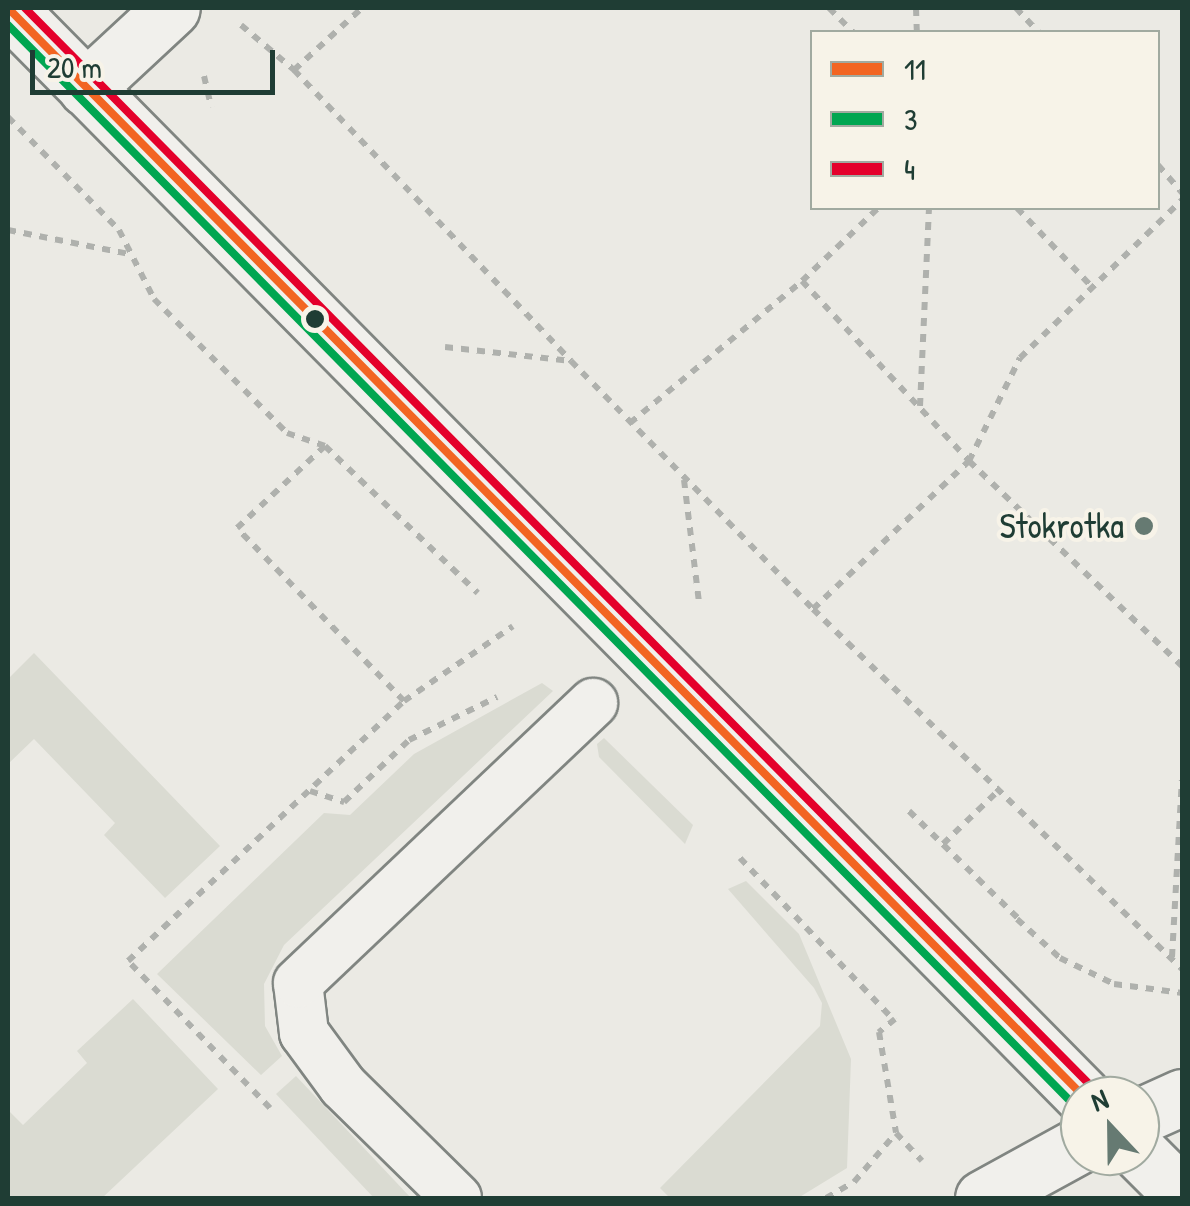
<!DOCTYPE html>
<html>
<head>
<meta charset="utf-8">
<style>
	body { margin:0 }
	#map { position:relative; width:1190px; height:1206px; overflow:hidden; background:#ebeae4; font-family:"Patrick Hand",sans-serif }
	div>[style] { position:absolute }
	.green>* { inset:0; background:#dadbd2 }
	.path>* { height:6px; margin-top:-3px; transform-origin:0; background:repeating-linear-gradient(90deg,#afb1ad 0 8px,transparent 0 16px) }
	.roads { filter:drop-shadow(2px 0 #808581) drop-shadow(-2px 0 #808581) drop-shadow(0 2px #808581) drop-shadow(0 -2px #808581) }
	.lane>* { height:48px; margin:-24px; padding:0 24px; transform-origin:24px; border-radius:24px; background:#f1f0ec }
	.street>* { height:55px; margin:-27.5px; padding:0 27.5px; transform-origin:27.5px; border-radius:27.5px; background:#f1f0ec }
	.secondary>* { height:55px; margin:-27.5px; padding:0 27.5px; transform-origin:27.5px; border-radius:27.5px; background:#f1f0ec }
	.bus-1>* { height:8px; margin:-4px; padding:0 4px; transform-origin:4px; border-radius:4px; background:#f26522 }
	.bus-2>* { height:8px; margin:-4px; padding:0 4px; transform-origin:4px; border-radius:4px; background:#00a651 }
	.bus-3>* { height:8px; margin:-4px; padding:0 4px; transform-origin:4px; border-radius:4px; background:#e4002b }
	.dots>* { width:28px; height:28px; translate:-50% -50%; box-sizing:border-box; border:5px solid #f7f3e8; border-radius:50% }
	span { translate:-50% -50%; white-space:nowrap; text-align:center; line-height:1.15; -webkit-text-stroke:8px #f7f3e8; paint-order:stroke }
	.poi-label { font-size:35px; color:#1f3d34 }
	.right { translate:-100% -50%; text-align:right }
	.frame { position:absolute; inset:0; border:10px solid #1f3d34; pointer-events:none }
	.legend { position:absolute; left:810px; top:30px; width:350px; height:180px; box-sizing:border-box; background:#f7f3e8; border:2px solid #a1aaa0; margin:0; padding:12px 18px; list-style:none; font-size:30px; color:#1f3d34 }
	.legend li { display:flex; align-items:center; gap:20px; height:50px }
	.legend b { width:50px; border:2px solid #a1aaa0 }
	.north { position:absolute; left:1060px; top:1076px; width:100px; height:100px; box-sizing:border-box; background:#f7f3e8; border:2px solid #a1aaa0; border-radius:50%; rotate:338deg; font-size:28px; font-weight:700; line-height:40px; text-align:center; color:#1f3d34 }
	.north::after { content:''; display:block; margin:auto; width:35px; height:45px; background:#667a72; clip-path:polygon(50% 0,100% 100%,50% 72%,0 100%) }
	.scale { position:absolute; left:30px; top:50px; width:245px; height:45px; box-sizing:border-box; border:5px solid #1f3d34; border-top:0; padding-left:12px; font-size:30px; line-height:35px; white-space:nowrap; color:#1f3d34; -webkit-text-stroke:8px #f7f3e8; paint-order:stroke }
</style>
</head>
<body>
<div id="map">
	<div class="green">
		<div style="clip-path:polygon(34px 653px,220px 846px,165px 898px,104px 835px,115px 823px,34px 739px,8px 764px,8px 679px)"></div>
		<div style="clip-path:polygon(542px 683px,553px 691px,284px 945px,264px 984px,265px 1026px,282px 1056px,261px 1075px,157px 974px,324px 813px,350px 815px,414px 754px)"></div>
		<div style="clip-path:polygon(604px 738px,693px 825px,685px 844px,599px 757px,597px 744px)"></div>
		<div style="clip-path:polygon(746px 881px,799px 934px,851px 1059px,847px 1168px,798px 1198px,670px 1198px,660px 1188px,820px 1026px,822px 1003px,814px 988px,728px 889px)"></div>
		<div style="clip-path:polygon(133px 999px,218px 1089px,102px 1198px,10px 1198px,8px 1110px,23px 1125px,87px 1063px,77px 1051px)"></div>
		<div style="clip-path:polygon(296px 1076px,411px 1198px,374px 1198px,276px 1094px)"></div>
	</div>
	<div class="path">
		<div style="left:829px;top:8px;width:34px;rotate:45deg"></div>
		<div style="left:916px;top:8px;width:24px;rotate:88deg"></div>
		<div style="left:1016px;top:8px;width:33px;rotate:47deg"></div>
		<div style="left:241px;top:25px;width:70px;rotate:40.3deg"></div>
		<div style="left:294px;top:70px;width:402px;rotate:46.4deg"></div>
		<div style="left:294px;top:70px;width:92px;rotate:-42.4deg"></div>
		<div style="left:204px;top:76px;width:32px;rotate:77deg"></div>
		<div style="left:8px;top:117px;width:158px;rotate:45.5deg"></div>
		<div style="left:119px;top:230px;width:77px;rotate:63.1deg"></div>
		<div style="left:154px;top:299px;width:189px;rotate:45.2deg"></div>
		<div style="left:287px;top:433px;width:40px;rotate:18.9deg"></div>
		<div style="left:1158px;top:165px;width:37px;rotate:49deg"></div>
		<div style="left:1017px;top:208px;width:105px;rotate:46.5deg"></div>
		<div style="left:8px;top:230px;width:123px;rotate:11.2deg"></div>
		<div style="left:802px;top:281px;width:246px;rotate:47.1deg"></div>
		<div style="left:969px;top:461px;width:296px;rotate:43.9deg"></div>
		<div style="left:445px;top:347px;width:127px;rotate:6.3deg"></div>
		<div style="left:571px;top:361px;width:347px;rotate:45.7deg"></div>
		<div style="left:813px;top:609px;width:516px;rotate:44.29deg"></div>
		<div style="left:920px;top:406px;width:198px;rotate:-87.4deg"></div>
		<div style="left:630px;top:423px;width:223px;rotate:-39.5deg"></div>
		<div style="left:802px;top:281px;width:105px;rotate:-43.8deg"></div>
		<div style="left:684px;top:480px;width:123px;rotate:83deg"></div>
		<div style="left:813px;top:609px;width:215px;rotate:-43.5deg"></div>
		<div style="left:969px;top:461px;width:115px;rotate:-63.7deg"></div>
		<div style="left:1020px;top:358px;width:226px;rotate:-44.3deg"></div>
		<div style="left:404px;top:701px;width:132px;rotate:-34.5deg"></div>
		<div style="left:310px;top:791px;width:36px;rotate:18deg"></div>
		<div style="left:344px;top:802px;width:90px;rotate:-43.6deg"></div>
		<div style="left:409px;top:740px;width:98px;rotate:-26deg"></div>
		<div style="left:909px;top:811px;width:153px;rotate:44.5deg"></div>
		<div style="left:943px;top:844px;width:78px;rotate:-44deg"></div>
		<div style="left:740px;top:858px;width:224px;rotate:46.5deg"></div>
		<div style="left:1017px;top:919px;width:58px;rotate:42.2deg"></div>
		<div style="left:1060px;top:958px;width:60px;rotate:25.7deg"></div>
		<div style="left:1114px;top:984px;width:69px;rotate:7.5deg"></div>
		<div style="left:1172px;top:957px;width:177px;rotate:-86.8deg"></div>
		<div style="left:895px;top:1019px;width:21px;rotate:141deg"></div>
		<div style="left:879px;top:1032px;width:102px;rotate:80.4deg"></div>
		<div style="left:896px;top:1133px;width:38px;rotate:47deg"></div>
		<div style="left:270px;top:1108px;width:204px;rotate:-134deg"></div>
		<div style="left:128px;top:961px;width:379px;rotate:-43.3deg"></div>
		<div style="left:404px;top:701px;width:240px;rotate:-134deg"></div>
		<div style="left:237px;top:528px;width:120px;rotate:-43deg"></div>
		<div style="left:325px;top:446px;width:212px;rotate:43.9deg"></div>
		<div style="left:826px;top:1198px;width:32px;rotate:-30deg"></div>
		<div style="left:854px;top:1182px;width:65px;rotate:-49.4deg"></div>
	</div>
	<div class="roads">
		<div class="lane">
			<div style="left:457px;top:1198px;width:160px;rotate:-135.5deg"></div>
			<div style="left:343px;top:1086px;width:66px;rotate:-126.3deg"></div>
			<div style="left:304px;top:1033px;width:50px;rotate:-96.8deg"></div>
			<div style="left:298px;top:983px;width:407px;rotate:-43.5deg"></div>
		</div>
		<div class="street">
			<div style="left:86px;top:88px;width:117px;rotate:-42.9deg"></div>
		</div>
		<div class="secondary">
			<div style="left:8px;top:8px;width:1529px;rotate:45.34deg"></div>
			<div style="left:1140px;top:1116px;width:46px;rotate:-24.3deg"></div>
			<div style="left:1140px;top:1153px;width:59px;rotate:45deg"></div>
			<div style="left:983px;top:1198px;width:111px;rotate:-28.7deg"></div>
		</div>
	</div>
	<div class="bus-1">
		<div style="left:8px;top:8px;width:1529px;rotate:45.34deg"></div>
	</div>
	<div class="bus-2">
		<div style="left:8px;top:25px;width:1517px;rotate:45.37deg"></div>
	</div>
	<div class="bus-3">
		<div style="left:25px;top:8px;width:1517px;rotate:45.32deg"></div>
	</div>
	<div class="dots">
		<div style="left:315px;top:319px;background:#1f3d34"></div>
		<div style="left:1144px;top:526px;background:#667a72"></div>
	</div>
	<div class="poi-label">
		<span class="right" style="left:1124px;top:526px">Stokrotka</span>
	</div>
	<div class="frame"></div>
	<ul class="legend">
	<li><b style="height:12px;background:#f26522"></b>11</li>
	<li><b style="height:12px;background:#00a651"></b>3</li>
	<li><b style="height:12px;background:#e4002b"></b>4</li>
	</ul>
	<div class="north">N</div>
	<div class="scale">20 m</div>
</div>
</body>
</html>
